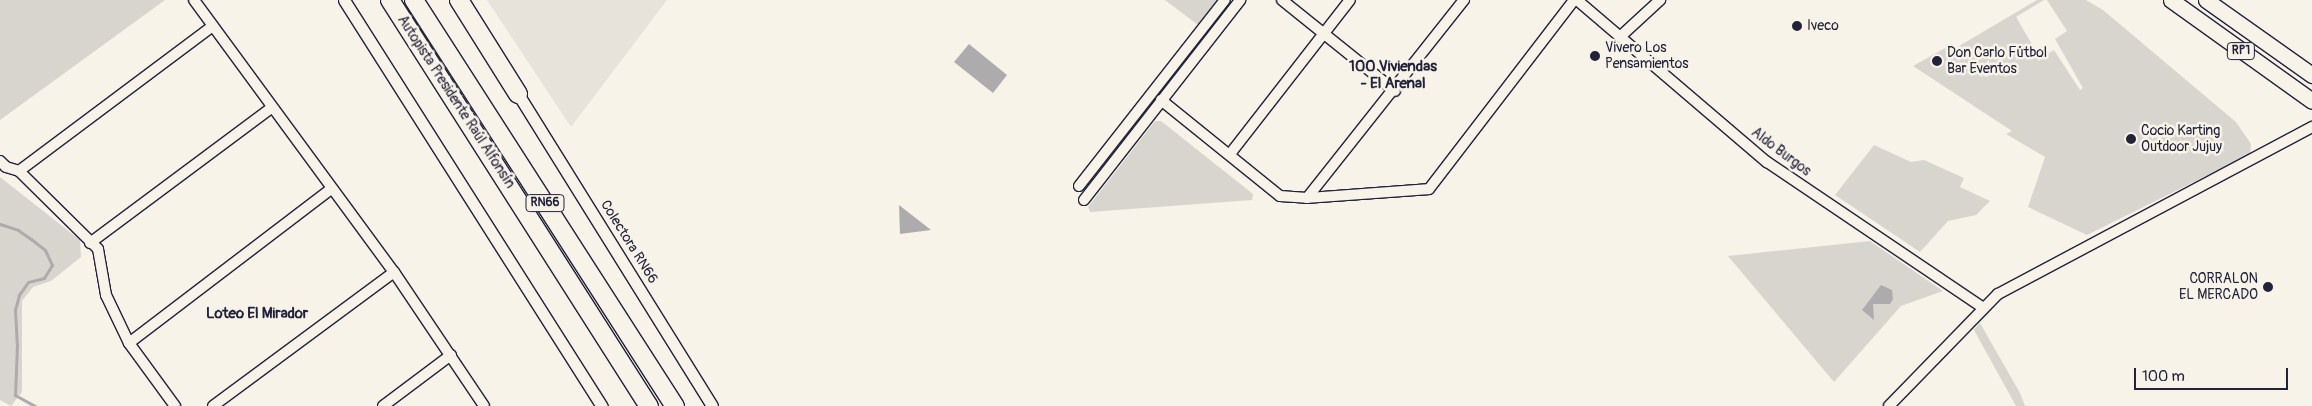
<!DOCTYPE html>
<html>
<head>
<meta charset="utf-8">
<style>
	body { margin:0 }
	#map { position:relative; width:2312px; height:406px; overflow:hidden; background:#f7f3e8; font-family:Pangolin,sans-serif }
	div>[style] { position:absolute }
	.built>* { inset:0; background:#e7e3db }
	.green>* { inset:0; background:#d8d5cf }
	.water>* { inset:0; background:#aeabad }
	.stream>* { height:3px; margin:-1.5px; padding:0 1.5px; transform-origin:1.5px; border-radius:1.5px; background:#aeabad }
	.roads { filter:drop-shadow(1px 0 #22223b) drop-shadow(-1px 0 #22223b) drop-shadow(0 1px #22223b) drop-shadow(0 -1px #22223b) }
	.minor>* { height:10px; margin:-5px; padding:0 5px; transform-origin:5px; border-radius:5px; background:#f7f3e8 }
	.tertiary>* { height:11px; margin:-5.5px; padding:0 5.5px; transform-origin:5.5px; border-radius:5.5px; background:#f7f3e8 }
	.primary>* { height:15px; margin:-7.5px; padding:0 7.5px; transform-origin:7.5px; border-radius:7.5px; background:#f7f3e8 }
	.motorway>* { height:18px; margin:-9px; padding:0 9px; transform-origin:9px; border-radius:9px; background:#f7f3e8 }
	.dots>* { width:14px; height:14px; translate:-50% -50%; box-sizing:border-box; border:2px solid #f7f3e8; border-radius:50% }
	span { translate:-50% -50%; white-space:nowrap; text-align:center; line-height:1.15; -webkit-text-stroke:5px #f7f3e8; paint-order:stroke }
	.shield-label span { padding:1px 4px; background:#f7f3e8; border:1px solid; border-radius:4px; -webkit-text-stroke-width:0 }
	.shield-label { font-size:12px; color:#22223b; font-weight:700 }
	.poi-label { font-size:14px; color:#22223b }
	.left { translate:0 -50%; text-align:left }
	.right { translate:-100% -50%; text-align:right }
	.street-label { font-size:14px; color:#22223b }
	.neighbourhood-label { font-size:15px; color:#22223b; font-weight:700 }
	.scale { position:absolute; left:2134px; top:368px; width:154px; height:22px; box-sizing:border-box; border:2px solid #22223b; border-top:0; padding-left:6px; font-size:15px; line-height:18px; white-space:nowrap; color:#22223b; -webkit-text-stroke:4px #f7f3e8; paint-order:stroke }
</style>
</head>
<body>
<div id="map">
	<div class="built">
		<div style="clip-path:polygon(487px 0,667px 0,571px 127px)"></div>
	</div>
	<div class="green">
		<div style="clip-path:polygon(0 0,165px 0,0 120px)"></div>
		<div style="clip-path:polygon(1165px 0,1218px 0,1198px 25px)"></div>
		<div style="clip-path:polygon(2037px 0,2044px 0,2016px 17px,2040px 58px,2054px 50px,2080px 90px,2083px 88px,2055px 39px,2067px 31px,2047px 0,2086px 0,2103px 10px,2236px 122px,2251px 144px,2250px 154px,2087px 235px,2028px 207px,2045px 157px,2006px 134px,2012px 131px,1913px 66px,1945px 48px,1949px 52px)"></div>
		<div style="clip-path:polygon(1155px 121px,1161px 121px,1253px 194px,1252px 200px,1090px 212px,1088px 207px)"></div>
		<div style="clip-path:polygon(1874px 145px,1911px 162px,1924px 160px,1964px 178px,1960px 187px,1990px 201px,1976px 215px,1948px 221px,1920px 252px,1835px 195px)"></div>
		<div style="clip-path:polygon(0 177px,80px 240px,81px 257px,51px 281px,33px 287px,22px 301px,22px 392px,11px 406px,0 400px)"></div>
		<div style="clip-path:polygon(1870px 241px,1943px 291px,1901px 306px,1834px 382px,1728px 256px)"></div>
		<div style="clip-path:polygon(1980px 323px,2020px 393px,2025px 406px,2016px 406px,1974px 330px)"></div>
	</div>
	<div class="water">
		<div style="clip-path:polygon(969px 44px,1007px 75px,993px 93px,954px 62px)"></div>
		<div style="clip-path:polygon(899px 205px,931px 230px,900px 234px)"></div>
		<div style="clip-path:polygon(1881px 285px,1892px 290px,1893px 299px,1890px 304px,1873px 304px,1874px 320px,1862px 310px)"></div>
	</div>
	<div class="stream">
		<div style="left:0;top:224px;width:19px;rotate:18deg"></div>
		<div style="left:18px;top:230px;width:16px;rotate:35deg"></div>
		<div style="left:31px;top:239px;width:18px;rotate:38deg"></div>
		<div style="left:45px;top:250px;width:17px;rotate:65deg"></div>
		<div style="left:52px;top:265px;width:15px;rotate:122deg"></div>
		<div style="left:44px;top:278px;width:16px;rotate:166deg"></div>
		<div style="left:28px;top:282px;width:16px;rotate:125deg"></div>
		<div style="left:19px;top:295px;width:16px;rotate:105deg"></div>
		<div style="left:15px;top:310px;width:34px;rotate:87deg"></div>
		<div style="left:17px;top:344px;width:51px;rotate:92.2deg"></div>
		<div style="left:15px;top:395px;width:23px;rotate:29deg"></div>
	</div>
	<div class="roads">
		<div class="minor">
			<div style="left:194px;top:0;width:338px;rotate:53.7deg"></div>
			<div style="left:394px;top:272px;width:161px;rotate:56.1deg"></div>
			<div style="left:1282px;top:0;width:145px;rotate:38.8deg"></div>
			<div style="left:1577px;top:0;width:250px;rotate:40.5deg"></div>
			<div style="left:1767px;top:162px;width:259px;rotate:34deg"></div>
			<div style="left:1622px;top:35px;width:52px;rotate:-42.6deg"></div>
			<div style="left:1161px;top:100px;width:153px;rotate:38.9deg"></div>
			<div style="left:1280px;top:196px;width:27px;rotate:4deg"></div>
			<div style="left:1307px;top:198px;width:122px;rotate:-4.2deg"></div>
			<div style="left:1429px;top:189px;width:238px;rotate:-52.5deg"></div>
			<div style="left:1230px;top:154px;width:195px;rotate:-52.1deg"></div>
			<div style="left:0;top:161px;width:8px;rotate:45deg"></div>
			<div style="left:6px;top:167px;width:14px;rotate:17deg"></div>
			<div style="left:19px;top:171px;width:111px;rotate:44.6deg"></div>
			<div style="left:98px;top:249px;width:47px;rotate:80.1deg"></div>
			<div style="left:106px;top:295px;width:53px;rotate:64.4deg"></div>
			<div style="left:129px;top:343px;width:78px;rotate:53.9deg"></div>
			<div style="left:19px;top:171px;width:242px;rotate:-36.8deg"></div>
			<div style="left:1079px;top:186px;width:236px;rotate:-51.9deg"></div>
			<div style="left:1307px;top:198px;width:253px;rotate:-51.6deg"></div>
			<div style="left:1084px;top:200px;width:254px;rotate:-52deg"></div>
			<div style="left:90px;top:243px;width:226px;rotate:-36.7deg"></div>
			<div style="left:129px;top:343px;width:254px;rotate:-37.3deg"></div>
			<div style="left:213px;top:406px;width:225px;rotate:-36.5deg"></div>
			<div style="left:383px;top:406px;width:85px;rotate:-36.9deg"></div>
			<div style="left:1889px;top:406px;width:156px;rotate:-45.8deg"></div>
			<div style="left:1998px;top:294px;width:356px;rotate:-28deg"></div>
		</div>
		<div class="tertiary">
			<div style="left:344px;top:0;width:481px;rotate:57.6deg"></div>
			<div style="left:518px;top:94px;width:367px;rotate:58.1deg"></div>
		</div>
		<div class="primary">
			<div style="left:2171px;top:0;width:173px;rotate:35.6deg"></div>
			<div style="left:2206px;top:0;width:130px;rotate:35.3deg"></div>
		</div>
		<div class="motorway">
			<div style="left:390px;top:0;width:482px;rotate:57.5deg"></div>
			<div style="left:414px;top:0;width:483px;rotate:57.3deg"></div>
			<div style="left:459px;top:0;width:111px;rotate:57.9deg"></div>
		</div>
	</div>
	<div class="dots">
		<div style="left:1797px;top:26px;background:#22223b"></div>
		<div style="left:1595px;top:56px;background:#22223b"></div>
		<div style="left:1937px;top:61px;background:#22223b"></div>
		<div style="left:2131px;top:139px;background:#22223b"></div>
		<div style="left:2268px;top:287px;background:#22223b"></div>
	</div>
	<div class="shield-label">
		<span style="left:2241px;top:51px">RP1</span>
		<span style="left:545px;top:203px">RN66</span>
	</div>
	<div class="poi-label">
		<span class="left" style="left:1807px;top:26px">Iveco</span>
		<span class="left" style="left:1605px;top:56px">Vivero Los<br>Pensamientos</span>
		<span class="left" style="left:1947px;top:61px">Don Carlo Fútbol<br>Bar Eventos</span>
		<span class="left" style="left:2141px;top:139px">Cocio Karting<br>Outdoor Jujuy</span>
		<span class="right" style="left:2258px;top:287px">CORRALON<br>EL MERCADO</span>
	</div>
	<div class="street-label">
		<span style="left:456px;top:102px;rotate:57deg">Autopista Presidente Raúl Alfonsín</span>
		<span style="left:1781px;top:152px;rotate:37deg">Aldo Burgos</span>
		<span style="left:629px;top:242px;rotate:58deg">Colectora RN66</span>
	</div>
	<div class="neighbourhood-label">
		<span style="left:1393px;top:75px">100 Viviendas<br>- El Arenal</span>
		<span style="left:257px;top:314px">Loteo El Mirador</span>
	</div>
	<div class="scale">100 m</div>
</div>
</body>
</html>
